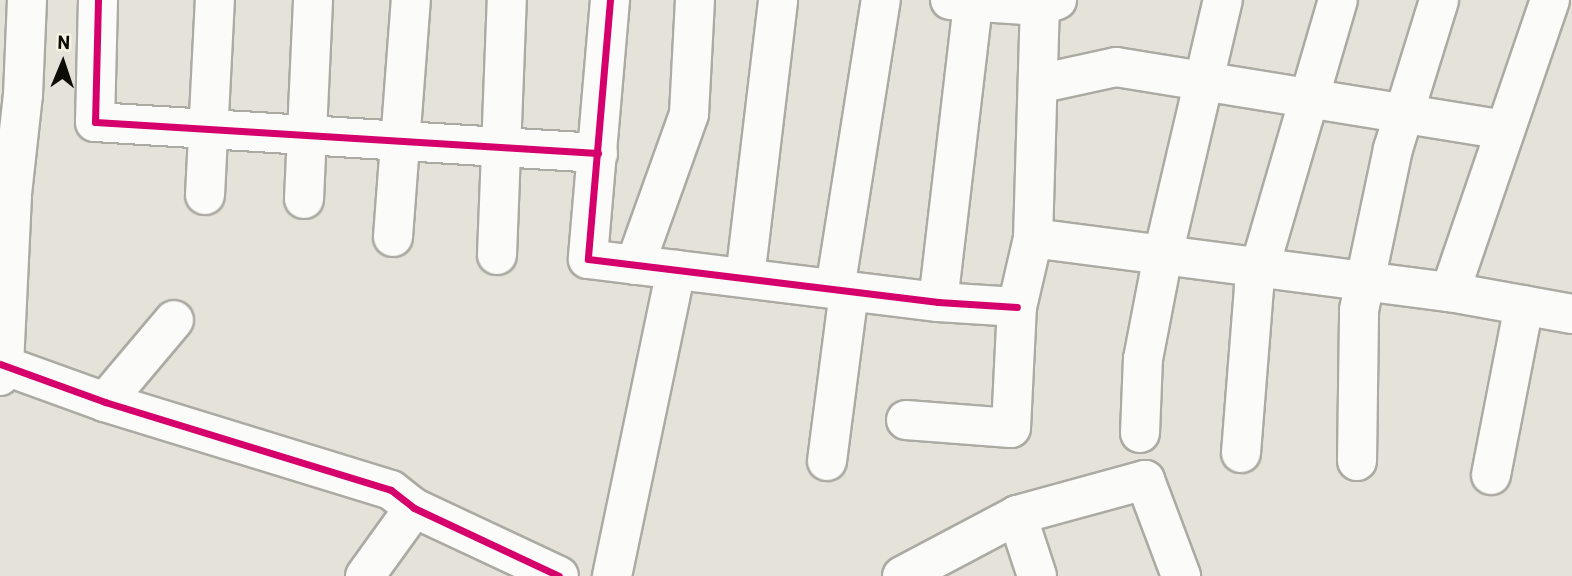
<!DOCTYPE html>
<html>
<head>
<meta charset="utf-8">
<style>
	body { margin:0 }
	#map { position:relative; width:1572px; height:576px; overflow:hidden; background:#e4e2d9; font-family:Barlow,sans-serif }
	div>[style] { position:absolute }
	.roads { filter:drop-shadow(2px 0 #abaaa3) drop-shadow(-2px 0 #abaaa3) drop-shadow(0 2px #abaaa3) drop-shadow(0 -2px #abaaa3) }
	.minor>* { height:38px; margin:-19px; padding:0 19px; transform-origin:19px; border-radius:19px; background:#fbfbf9 }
	.cycleway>* { height:7px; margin:-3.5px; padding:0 3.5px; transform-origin:3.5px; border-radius:3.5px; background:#d6006c }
	span { translate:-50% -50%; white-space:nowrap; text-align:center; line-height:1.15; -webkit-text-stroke:5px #f6f3e1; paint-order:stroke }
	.north { position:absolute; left:28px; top:28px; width:70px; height:70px; -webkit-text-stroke:5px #f6f3e1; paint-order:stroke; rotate:2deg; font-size:19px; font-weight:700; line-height:28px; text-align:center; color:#0d0c07 }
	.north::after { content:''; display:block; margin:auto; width:24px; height:32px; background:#0d0c07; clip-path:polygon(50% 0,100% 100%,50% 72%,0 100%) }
</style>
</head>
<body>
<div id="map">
	<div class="roads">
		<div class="minor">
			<div style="left:98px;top:0;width:122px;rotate:91.4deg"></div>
			<div style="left:95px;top:122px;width:504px;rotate:3.53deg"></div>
			<div style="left:610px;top:0;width:260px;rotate:94.9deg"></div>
			<div style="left:588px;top:259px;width:353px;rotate:7deg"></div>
			<div style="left:938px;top:302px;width:79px;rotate:3.6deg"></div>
			<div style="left:950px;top:0;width:90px;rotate:3.8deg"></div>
			<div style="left:1040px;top:6px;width:18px;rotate:-19deg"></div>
			<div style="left:1550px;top:0;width:309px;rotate:108.9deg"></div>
			<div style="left:1450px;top:292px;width:124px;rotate:10.2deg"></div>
			<div style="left:1038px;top:84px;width:80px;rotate:-12.3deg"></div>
			<div style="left:1116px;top:67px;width:394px;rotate:9.2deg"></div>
			<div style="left:205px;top:195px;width:195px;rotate:-87.1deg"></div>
			<div style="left:304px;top:199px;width:199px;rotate:-87.4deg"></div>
			<div style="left:393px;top:237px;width:238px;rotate:-85.7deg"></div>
			<div style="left:1033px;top:238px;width:420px;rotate:7.4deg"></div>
			<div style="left:497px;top:255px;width:255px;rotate:-87.8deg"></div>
			<div style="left:635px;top:265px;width:160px;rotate:-70.3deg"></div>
			<div style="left:689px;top:114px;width:114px;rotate:-87deg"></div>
			<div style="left:745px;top:278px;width:280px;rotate:-83.2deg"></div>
			<div style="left:835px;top:289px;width:293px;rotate:-81deg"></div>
			<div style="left:938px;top:302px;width:302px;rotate:-83.3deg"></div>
			<div style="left:0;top:364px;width:112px;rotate:19.9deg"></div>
			<div style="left:105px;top:402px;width:299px;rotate:17.1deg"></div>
			<div style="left:391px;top:490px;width:29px;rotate:38deg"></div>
			<div style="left:414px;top:508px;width:160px;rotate:25.1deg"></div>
			<div style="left:0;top:376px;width:12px;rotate:-70deg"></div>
			<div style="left:4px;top:365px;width:171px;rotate:-87.3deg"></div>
			<div style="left:12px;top:194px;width:100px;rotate:-83.7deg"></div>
			<div style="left:23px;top:95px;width:95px;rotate:-87.6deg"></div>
			<div style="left:105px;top:402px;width:107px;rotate:-49.9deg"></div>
			<div style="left:906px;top:420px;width:105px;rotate:4.4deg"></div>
			<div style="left:1011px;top:428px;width:121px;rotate:-87.2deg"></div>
			<div style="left:1017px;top:307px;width:71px;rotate:-76.9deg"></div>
			<div style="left:1033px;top:238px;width:232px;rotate:-88.3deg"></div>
			<div style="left:1140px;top:433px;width:74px;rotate:-87.7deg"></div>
			<div style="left:1143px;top:359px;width:106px;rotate:-79.1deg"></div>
			<div style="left:1163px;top:255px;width:262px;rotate:-76.8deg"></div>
			<div style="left:1241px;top:453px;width:167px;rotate:-85.5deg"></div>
			<div style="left:1254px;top:287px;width:299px;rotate:-73.7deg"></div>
			<div style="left:827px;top:461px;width:171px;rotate:-82.6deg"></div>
			<div style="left:1357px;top:461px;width:151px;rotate:-89.2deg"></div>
			<div style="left:1359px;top:310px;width:165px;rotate:-78.1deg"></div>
			<div style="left:1393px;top:149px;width:156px;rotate:-72.8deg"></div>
			<div style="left:1491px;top:475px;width:173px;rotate:-79deg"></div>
			<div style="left:1017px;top:515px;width:64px;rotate:71.8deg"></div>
			<div style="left:365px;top:576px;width:84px;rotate:-54.2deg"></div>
			<div style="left:612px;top:576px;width:313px;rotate:-78.2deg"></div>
			<div style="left:902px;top:576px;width:130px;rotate:-27.9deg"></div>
			<div style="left:1017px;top:515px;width:133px;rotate:-15.3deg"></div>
			<div style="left:1145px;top:480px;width:103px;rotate:69.4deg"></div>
		</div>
	</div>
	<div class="cycleway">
		<div style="left:98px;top:0;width:122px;rotate:91.4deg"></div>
		<div style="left:95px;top:122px;width:504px;rotate:3.53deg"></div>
		<div style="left:610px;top:0;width:260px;rotate:94.9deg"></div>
		<div style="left:588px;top:259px;width:353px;rotate:7deg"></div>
		<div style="left:938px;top:302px;width:79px;rotate:3.6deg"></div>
		<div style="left:0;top:364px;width:112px;rotate:19.9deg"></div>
		<div style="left:105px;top:402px;width:299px;rotate:17.1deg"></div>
		<div style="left:391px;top:490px;width:29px;rotate:38deg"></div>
		<div style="left:414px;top:508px;width:160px;rotate:25.1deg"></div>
	</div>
	<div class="north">N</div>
</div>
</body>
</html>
